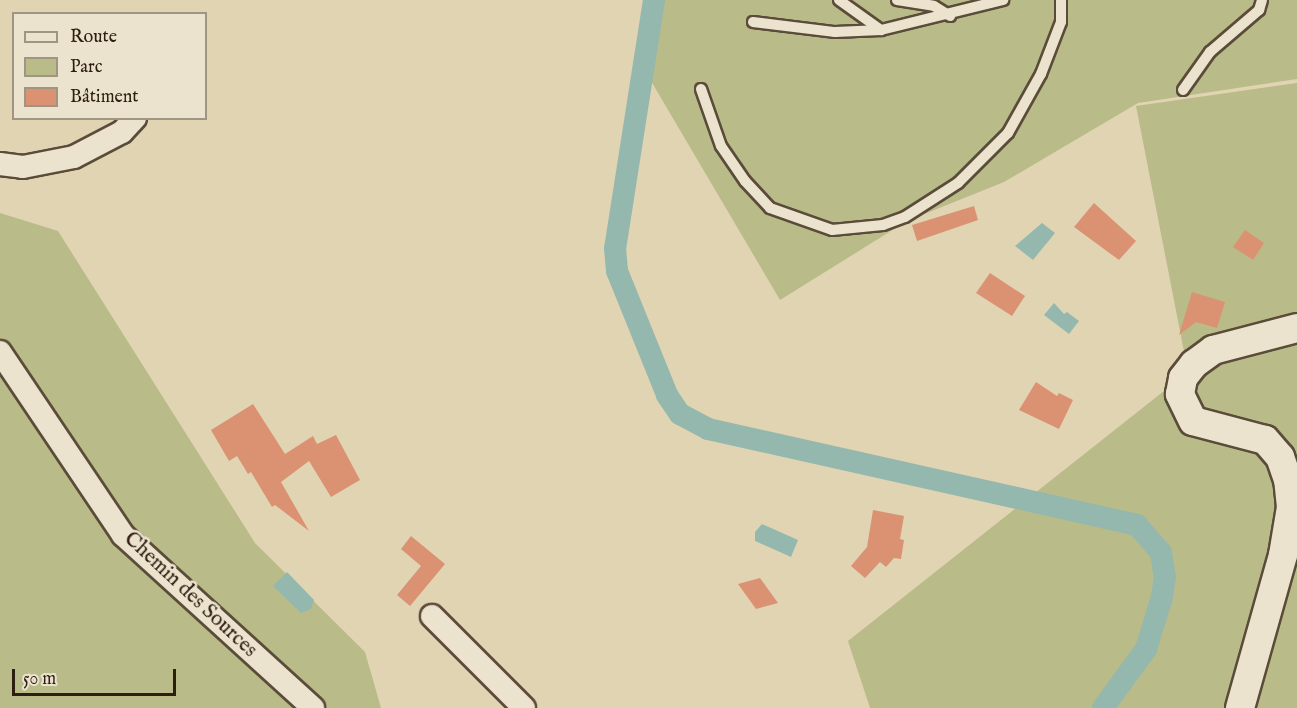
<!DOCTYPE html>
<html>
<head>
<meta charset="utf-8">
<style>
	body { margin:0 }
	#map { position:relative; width:1297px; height:708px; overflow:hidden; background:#e1d4b3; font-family:"IM FELL English",serif }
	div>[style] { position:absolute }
	.green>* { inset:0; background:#b9bb88 }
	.water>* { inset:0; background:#94b8ad }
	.canal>* { height:22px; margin:-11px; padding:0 11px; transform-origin:11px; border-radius:11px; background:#94b8ad }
	.building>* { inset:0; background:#db9273 }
	.roads { filter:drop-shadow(2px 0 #5b4c3a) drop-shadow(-2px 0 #5b4c3a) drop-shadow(0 2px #5b4c3a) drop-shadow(0 -2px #5b4c3a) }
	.service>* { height:10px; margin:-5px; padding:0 5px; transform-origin:5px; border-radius:5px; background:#ece3ce }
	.minor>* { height:22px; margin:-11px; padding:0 11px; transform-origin:11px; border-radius:11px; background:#ece3ce }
	.tertiary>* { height:28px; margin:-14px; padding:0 14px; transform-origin:14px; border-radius:14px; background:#ece3ce }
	span { translate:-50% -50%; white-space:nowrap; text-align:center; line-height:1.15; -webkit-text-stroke:5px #ece3ce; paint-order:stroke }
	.street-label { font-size:21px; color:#2e1e11 }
	.legend { position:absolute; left:12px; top:12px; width:195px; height:108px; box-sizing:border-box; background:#ece3ce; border:2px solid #a09482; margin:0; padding:8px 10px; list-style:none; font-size:18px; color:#2e1e11 }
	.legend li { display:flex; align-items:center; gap:12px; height:30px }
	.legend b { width:30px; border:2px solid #a09482 }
	.scale { position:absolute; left:12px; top:669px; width:164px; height:27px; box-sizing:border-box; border:3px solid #2e1e11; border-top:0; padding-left:8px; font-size:18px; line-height:21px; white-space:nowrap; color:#2e1e11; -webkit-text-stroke:4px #ece3ce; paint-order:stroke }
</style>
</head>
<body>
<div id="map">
	<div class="green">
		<div style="clip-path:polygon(663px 0,1297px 0,1297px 79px,1138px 103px,1004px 182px,907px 221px,780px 300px,651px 81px)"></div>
		<div style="clip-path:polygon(1297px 83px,1297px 708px,870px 708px,848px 641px,1188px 372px,1136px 106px)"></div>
		<div style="clip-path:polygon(0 213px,58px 231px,255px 543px,365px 652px,381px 708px,0 708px)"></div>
	</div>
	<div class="water">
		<div style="clip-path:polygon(1042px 223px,1055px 233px,1033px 260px,1015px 246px)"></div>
		<div style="clip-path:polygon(1054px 303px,1064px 314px,1067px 312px,1079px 321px,1069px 334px,1044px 315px)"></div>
		<div style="clip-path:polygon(762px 524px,798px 540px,791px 557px,755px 541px,755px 532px)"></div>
		<div style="clip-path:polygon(287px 572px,314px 600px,311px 609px,301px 613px,273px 586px)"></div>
	</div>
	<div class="canal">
		<div style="left:654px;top:0;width:251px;rotate:98.9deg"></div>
		<div style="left:615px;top:248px;width:23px;rotate:85deg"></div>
		<div style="left:617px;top:271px;width:134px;rotate:68deg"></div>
		<div style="left:667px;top:395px;width:23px;rotate:56deg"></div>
		<div style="left:680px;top:414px;width:32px;rotate:28deg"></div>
		<div style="left:708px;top:429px;width:440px;rotate:12.6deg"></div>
		<div style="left:1137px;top:525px;width:37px;rotate:49deg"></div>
		<div style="left:1161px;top:553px;width:24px;rotate:81deg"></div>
		<div style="left:1165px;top:577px;width:20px;rotate:99deg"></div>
		<div style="left:1162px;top:597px;width:54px;rotate:107.1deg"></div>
		<div style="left:1146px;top:649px;width:73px;rotate:126.1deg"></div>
	</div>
	<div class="building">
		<div style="clip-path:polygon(1094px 203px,1136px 241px,1119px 260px,1074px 227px)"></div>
		<div style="clip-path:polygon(974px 206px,978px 220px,917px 241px,912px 225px)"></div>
		<div style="clip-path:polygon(1245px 230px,1264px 243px,1253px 260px,1233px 247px)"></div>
		<div style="clip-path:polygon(990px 273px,1025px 296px,1012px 316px,976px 293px)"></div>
		<div style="clip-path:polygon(1192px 292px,1225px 302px,1217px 328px,1196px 322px,1179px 335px)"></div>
		<div style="clip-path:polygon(1036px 382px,1057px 396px,1059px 393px,1073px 400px,1059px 429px,1019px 410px)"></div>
		<div style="clip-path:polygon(253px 404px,285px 454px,313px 436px,317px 444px,336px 435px,360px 480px,331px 497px,309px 461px,281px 482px,309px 531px,275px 505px,272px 507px,251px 472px,248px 474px,237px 456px,229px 461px,211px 430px)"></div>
		<div style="clip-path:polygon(873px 510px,904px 516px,900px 539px,904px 540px,901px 559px,894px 558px,886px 567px,880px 562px,865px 578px,851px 566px,867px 547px)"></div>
		<div style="clip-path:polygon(411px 536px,445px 564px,410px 606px,397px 595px,421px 566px,401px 549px)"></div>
		<div style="clip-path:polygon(760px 578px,778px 603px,756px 609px,738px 584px)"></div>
	</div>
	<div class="roads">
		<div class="service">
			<div style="left:839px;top:0;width:52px;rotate:35.5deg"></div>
			<div style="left:897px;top:0;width:37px;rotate:9deg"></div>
			<div style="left:934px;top:6px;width:19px;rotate:32deg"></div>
			<div style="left:753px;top:22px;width:83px;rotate:7deg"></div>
			<div style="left:835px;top:32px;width:46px;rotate:-2.5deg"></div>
			<div style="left:881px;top:30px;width:126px;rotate:-13.8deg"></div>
			<div style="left:701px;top:89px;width:60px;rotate:70.7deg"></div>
			<div style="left:721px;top:146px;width:42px;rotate:55.6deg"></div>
			<div style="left:745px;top:181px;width:37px;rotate:47deg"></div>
			<div style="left:770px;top:208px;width:66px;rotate:19.5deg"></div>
			<div style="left:832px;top:230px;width:51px;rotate:-5.6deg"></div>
			<div style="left:883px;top:225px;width:23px;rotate:-20deg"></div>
			<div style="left:905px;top:217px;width:63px;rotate:-32.7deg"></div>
			<div style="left:958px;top:183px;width:71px;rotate:-45deg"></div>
			<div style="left:1008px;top:133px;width:68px;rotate:-60.8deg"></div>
			<div style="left:1041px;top:74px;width:56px;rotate:-69deg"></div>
			<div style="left:1061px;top:22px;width:22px;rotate:-90deg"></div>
			<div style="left:1183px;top:90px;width:47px;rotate:-54.6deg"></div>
			<div style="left:1210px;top:52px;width:65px;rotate:-40.6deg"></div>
			<div style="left:1259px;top:10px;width:10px;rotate:-73deg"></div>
		</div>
		<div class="minor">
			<div style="left:0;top:164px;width:23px;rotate:7deg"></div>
			<div style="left:23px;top:167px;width:52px;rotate:-11.1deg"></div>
			<div style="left:74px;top:157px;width:54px;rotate:-27.5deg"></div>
			<div style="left:122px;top:132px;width:19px;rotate:-47deg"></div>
			<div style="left:0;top:352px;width:220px;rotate:56.1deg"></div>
			<div style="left:123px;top:535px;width:257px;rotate:42.3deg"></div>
			<div style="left:432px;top:616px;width:130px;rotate:45deg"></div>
		</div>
		<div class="tertiary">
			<div style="left:1240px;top:708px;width:159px;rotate:-74.3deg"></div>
			<div style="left:1283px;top:555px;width:49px;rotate:-80.5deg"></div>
			<div style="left:1291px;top:507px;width:27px;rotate:-96deg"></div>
			<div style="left:1288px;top:480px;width:24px;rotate:-109deg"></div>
			<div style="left:1280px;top:457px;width:23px;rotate:-131deg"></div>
			<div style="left:1265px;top:440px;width:74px;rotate:-165.2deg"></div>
			<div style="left:1193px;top:421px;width:30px;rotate:-116deg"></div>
			<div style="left:1180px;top:394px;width:16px;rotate:-79deg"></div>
			<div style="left:1183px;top:378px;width:18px;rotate:-52deg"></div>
			<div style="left:1194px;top:364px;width:24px;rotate:-36deg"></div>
			<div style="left:1213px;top:350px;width:87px;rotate:-14.7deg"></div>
		</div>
	</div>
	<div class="street-label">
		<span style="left:190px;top:595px;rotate:43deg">Chemin des Sources</span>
	</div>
	<ul class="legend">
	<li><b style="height:8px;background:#ece3ce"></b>Route</li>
	<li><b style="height:16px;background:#b9bb88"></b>Parc</li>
	<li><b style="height:16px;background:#db9273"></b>Bâtiment</li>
	</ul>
	<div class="scale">50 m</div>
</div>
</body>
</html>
